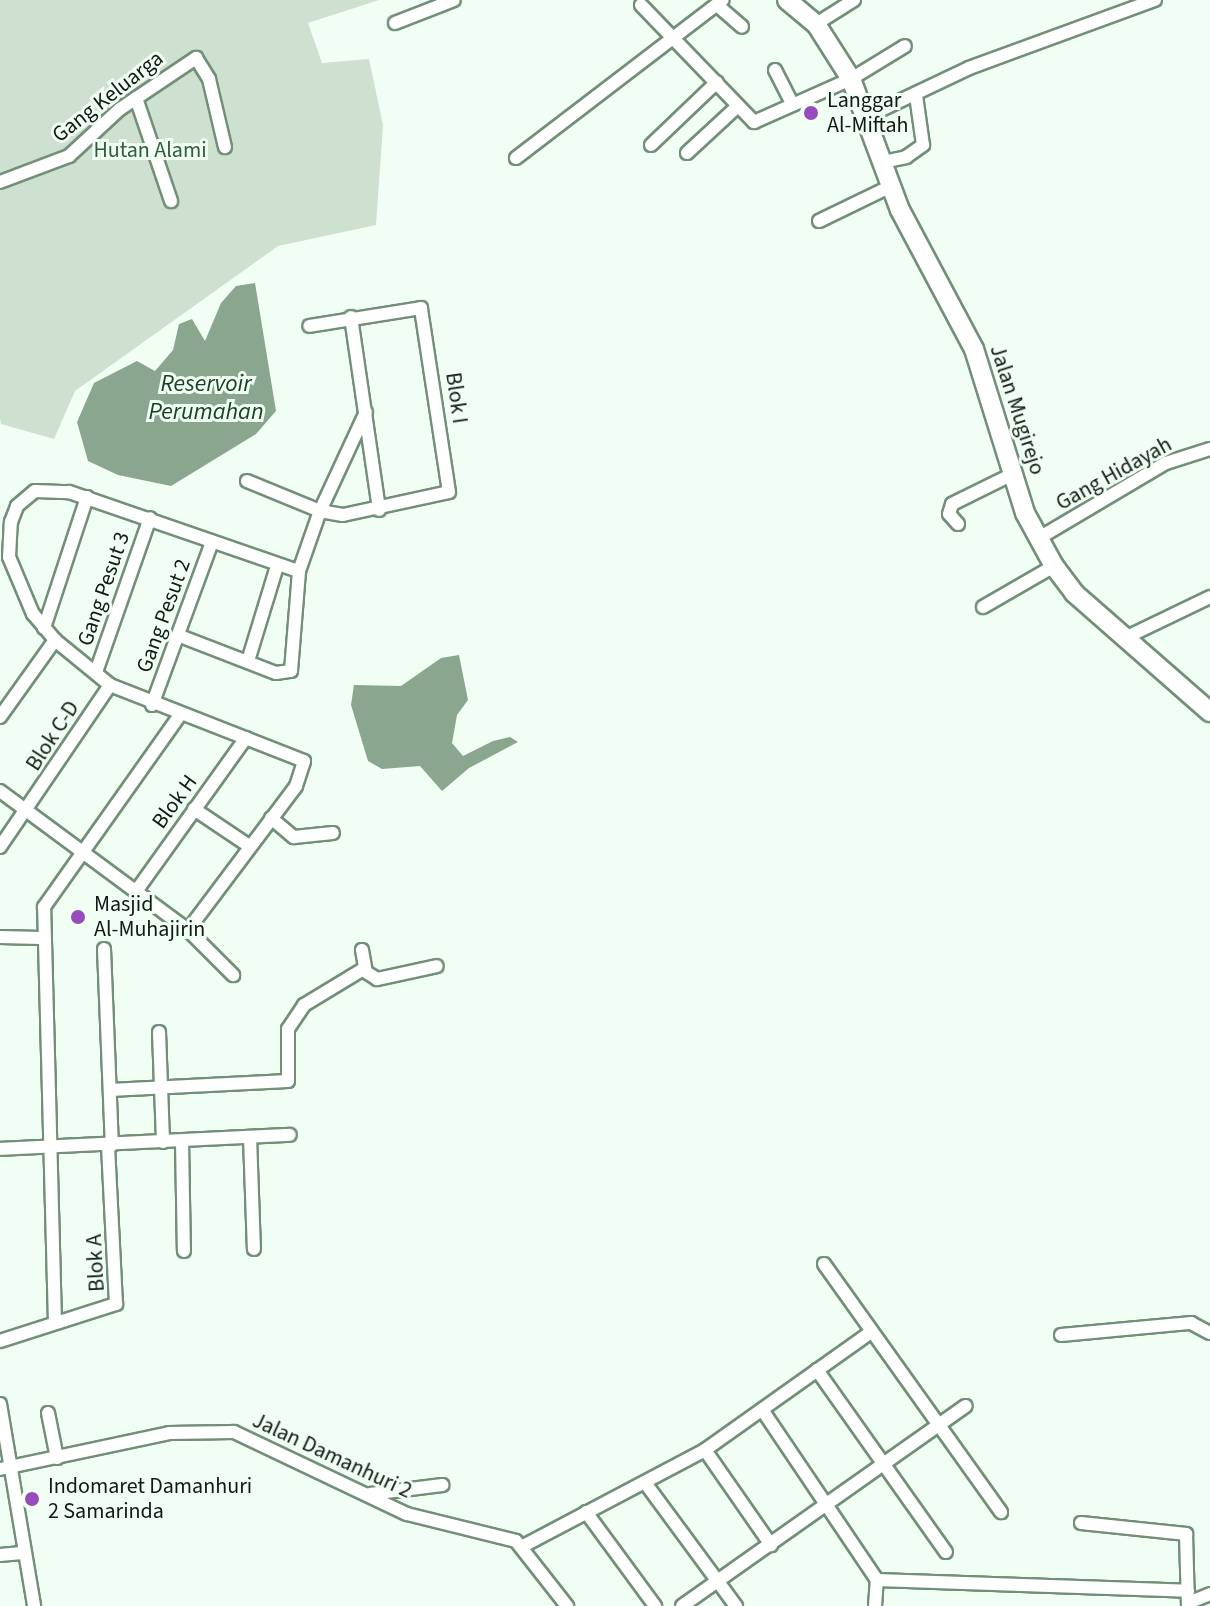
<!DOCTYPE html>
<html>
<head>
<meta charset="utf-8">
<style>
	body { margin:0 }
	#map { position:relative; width:1210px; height:1606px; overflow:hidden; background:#f1fef3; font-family:"Source Sans 3",sans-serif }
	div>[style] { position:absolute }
	.green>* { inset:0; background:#cee0d0 }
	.water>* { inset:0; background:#8aa68e }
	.roads { filter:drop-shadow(2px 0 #728f77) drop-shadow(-2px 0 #728f77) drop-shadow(0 2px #728f77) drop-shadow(0 -2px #728f77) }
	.street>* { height:12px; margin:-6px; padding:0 6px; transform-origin:6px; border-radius:6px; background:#fff }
	.secondary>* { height:18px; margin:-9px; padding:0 9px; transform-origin:9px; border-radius:9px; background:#fff }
	.dots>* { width:22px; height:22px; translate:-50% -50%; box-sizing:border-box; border:4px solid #f1fef3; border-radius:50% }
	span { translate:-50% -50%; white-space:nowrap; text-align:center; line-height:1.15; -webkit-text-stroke:6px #f1fef3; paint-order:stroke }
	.street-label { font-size:22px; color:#0f1a11 }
	.poi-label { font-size:22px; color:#0f1a11 }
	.left { translate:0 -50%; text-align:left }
	.park-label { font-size:22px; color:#2f5b38 }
	.water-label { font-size:24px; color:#154221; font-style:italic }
</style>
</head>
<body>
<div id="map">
	<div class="green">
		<div style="clip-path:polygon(0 0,379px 0,308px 23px,322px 63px,369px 59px,383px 125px,376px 225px,278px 246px,75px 391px,54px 439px,1px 424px,0 418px)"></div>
	</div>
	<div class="water">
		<div style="clip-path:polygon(255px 283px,276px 411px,256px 434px,171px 486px,118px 475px,88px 461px,77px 422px,94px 383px,137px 361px,155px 371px,173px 350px,179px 324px,192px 319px,205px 341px,221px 303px,236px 286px)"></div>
		<div style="clip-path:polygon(459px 655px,468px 700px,457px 715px,452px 743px,463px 756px,493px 741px,510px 737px,518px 742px,469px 768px,442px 791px,420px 766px,382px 769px,368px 761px,351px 705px,354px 685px,401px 686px,441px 658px)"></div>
	</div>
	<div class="roads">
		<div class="street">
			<div style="left:641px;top:5px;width:163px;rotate:46deg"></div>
			<div style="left:754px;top:122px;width:106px;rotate:-23.9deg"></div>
			<div style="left:851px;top:79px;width:63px;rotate:-31.4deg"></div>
			<div style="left:717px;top:5px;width:33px;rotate:41deg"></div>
			<div style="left:395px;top:23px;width:63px;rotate:-21.3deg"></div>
			<div style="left:816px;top:24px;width:45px;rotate:-32.3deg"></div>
			<div style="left:775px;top:70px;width:39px;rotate:63deg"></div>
			<div style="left:136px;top:98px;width:109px;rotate:71.2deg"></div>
			<div style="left:868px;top:116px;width:112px;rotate:-25.4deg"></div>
			<div style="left:969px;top:68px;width:198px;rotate:-20.1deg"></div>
			<div style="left:651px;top:145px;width:91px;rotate:-43.7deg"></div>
			<div style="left:687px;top:153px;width:69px;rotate:-42.7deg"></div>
			<div style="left:516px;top:158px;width:260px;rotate:-37.4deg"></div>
			<div style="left:883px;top:162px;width:24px;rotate:-12deg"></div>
			<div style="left:906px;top:157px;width:21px;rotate:-35deg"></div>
			<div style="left:923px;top:145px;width:50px;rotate:-98deg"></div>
			<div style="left:0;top:182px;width:74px;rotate:-20.6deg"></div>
			<div style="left:69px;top:156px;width:69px;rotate:-42.7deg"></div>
			<div style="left:120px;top:109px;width:92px;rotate:-33.9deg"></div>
			<div style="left:196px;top:58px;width:25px;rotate:58deg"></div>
			<div style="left:209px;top:79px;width:70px;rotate:76.8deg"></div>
			<div style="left:819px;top:221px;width:80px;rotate:-25.9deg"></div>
			<div style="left:351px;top:317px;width:195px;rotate:81.7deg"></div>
			<div style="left:247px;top:481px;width:79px;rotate:22.3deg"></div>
			<div style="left:320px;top:511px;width:23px;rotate:10deg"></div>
			<div style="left:343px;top:515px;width:108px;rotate:-12.2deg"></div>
			<div style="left:449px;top:492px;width:186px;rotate:-98.7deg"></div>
			<div style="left:421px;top:308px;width:113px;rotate:170.9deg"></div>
			<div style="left:958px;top:524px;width:13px;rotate:-132deg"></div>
			<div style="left:949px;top:514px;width:10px;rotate:-73deg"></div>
			<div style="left:952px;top:504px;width:68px;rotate:-26.2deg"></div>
			<div style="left:1039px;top:538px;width:147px;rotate:-30.6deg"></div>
			<div style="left:1166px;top:463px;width:46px;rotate:-17.7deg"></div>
			<div style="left:983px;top:607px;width:82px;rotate:-30deg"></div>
			<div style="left:44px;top:628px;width:138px;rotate:-71.8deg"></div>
			<div style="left:180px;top:636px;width:103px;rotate:21.1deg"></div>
			<div style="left:276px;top:673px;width:15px;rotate:-8deg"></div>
			<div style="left:291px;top:671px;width:100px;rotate:-85.4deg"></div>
			<div style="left:299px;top:571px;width:64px;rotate:-70.7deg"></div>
			<div style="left:320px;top:511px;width:109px;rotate:-65.1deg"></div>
			<div style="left:1129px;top:636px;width:90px;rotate:-25.7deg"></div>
			<div style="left:248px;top:661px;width:99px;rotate:-73deg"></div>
			<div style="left:96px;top:672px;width:163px;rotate:-70.7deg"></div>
			<div style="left:152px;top:705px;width:174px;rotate:-69.8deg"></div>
			<div style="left:0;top:717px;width:95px;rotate:-54.5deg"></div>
			<div style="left:0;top:791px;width:234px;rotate:36.5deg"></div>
			<div style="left:188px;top:930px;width:64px;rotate:45deg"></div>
			<div style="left:194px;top:809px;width:66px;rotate:33.9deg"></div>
			<div style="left:271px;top:818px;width:30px;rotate:40deg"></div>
			<div style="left:294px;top:837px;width:39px;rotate:-6deg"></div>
			<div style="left:0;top:847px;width:196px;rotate:-55.8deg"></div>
			<div style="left:137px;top:890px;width:187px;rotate:-54.4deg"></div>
			<div style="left:188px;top:930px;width:180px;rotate:-53.1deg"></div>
			<div style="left:296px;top:786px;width:26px;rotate:-72deg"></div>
			<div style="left:304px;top:761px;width:208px;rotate:-158.6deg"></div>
			<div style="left:110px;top:685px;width:71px;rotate:-140.7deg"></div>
			<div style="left:55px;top:640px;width:34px;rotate:-130deg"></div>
			<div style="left:33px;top:614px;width:62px;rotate:-112.8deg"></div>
			<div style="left:9px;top:557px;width:35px;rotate:-87deg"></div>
			<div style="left:11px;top:522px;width:17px;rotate:-69deg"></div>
			<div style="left:17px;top:506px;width:23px;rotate:-40deg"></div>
			<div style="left:35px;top:491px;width:34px;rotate:2deg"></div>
			<div style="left:69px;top:492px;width:243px;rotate:19deg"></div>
			<div style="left:0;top:937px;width:41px;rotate:1.4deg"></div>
			<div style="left:104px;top:949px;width:196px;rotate:87.7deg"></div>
			<div style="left:362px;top:950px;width:22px;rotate:80deg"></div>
			<div style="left:366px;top:972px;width:13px;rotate:32deg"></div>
			<div style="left:377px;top:979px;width:61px;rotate:-12.2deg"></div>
			<div style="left:159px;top:1032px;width:110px;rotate:87.9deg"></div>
			<div style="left:110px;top:1090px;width:178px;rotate:-2.9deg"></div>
			<div style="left:288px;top:1081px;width:52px;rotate:-90deg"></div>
			<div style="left:288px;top:1029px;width:29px;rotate:-56deg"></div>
			<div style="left:304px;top:1005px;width:71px;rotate:-31.2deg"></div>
			<div style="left:250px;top:1137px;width:112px;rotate:88deg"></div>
			<div style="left:182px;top:1141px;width:110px;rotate:89deg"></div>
			<div style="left:0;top:1149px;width:290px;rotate:-2.8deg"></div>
			<div style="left:824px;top:1264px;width:305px;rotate:54.5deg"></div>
			<div style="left:55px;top:1323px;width:416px;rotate:-91.5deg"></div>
			<div style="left:44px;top:907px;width:234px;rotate:-54.7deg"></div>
			<div style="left:1061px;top:1335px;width:131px;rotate:-5.3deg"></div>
			<div style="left:1191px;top:1323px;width:21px;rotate:28deg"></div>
			<div style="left:0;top:1341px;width:122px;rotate:-17.7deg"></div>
			<div style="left:116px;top:1304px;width:159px;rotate:-92.9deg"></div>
			<div style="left:817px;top:1370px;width:223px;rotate:54.7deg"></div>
			<div style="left:0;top:1404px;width:205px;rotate:80.4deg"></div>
			<div style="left:763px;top:1411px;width:204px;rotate:56deg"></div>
			<div style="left:48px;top:1413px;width:46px;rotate:78.7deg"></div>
			<div style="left:705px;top:1450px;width:116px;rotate:55.2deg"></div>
			<div style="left:0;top:1469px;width:173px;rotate:-12deg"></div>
			<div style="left:169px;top:1433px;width:65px;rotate:-0.9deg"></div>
			<div style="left:234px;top:1432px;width:191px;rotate:25.4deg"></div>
			<div style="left:407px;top:1514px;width:112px;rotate:13.9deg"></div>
			<div style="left:516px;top:1541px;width:83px;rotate:51.9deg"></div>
			<div style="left:646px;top:1484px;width:152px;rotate:53.6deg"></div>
			<div style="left:370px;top:1494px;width:73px;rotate:-7.1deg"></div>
			<div style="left:586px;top:1512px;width:117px;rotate:53.7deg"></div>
			<div style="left:1081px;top:1523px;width:106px;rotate:6deg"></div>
			<div style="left:1186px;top:1534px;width:72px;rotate:88.4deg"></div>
			<div style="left:525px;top:1545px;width:204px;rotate:-27.8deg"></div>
			<div style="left:705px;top:1450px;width:204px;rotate:-35.4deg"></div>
			<div style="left:0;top:1555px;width:22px;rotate:-5deg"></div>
			<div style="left:877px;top:1580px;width:311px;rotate:2deg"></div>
			<div style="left:1188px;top:1603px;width:24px;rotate:-22deg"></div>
			<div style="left:682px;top:1606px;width:347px;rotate:-35.2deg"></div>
			<div style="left:875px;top:1606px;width:26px;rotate:-86deg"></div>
		</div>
		<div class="secondary">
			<div style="left:787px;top:0;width:38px;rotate:40deg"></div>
			<div style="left:816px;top:24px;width:65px;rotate:57.5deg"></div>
			<div style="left:851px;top:79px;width:140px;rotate:69.5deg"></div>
			<div style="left:900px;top:210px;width:157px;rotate:62deg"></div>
			<div style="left:974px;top:349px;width:172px;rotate:72.7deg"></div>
			<div style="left:1025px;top:513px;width:60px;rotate:61.3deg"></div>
			<div style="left:1054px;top:566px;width:34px;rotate:53deg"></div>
			<div style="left:1074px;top:593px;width:181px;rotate:41.2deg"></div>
		</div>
	</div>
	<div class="dots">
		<div style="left:811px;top:113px;background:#984bbd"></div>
		<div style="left:78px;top:917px;background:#984bbd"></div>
		<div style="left:32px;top:1499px;background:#984bbd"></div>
	</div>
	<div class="street-label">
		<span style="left:108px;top:97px;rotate:-38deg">Gang Keluarga</span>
		<span style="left:456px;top:398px;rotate:82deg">Blok I</span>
		<span style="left:1017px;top:410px;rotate:72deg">Jalan Mugirejo</span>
		<span style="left:1114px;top:474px;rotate:-29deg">Gang Hidayah</span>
		<span style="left:104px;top:589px;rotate:-71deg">Gang Pesut 3</span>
		<span style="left:164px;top:616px;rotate:-70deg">Gang Pesut 2</span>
		<span style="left:53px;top:736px;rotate:-57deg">Blok C-D</span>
		<span style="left:175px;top:802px;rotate:-54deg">Blok H</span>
		<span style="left:96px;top:1263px;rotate:-93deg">Blok A</span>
		<span style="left:332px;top:1456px;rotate:25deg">Jalan Damanhuri 2</span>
	</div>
	<div class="poi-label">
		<span class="left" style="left:827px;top:113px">Langgar<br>Al-Miftah</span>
		<span class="left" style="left:94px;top:917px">Masjid<br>Al-Muhajirin</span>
		<span class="left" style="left:48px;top:1499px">Indomaret Damanhuri<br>2 Samarinda</span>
	</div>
	<div class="park-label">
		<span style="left:150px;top:151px">Hutan Alami</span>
	</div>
	<div class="water-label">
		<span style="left:206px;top:398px">Reservoir<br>Perumahan</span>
	</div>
</div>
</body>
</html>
